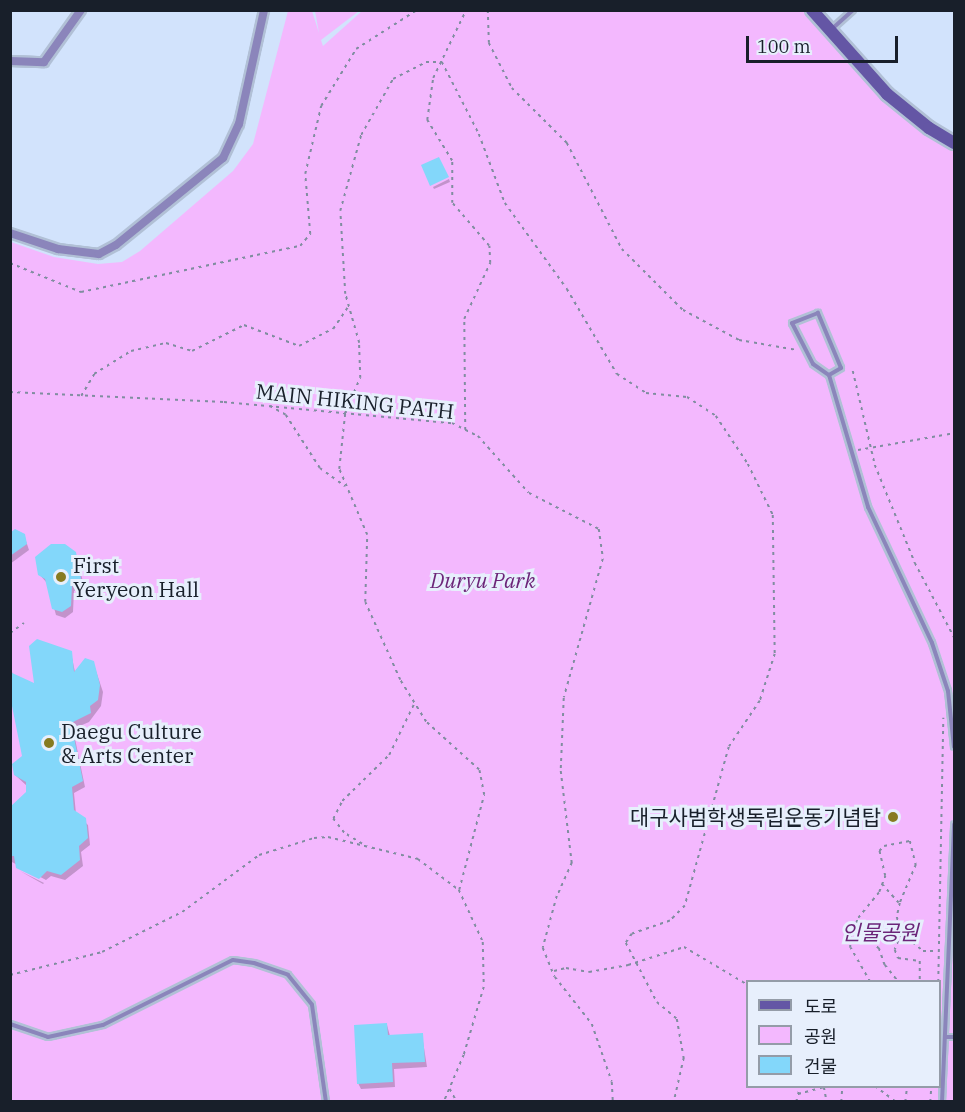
<!DOCTYPE html>
<html>
<head>
<meta charset="utf-8">
<style>
	body { margin:0 }
	#map { position:relative; width:965px; height:1112px; overflow:hidden; background:#d2e3fc; font-family:"IBM Plex Serif","Noto Sans KR",serif }
	div>[style] { position:absolute }
	.green>* { inset:0; background:#f3b8fe }
	.shadow>* { inset:0; background:#0003 }
	.building>* { inset:0; background:#83d7fa }
	.path>* { height:1.5px; margin-top:-0.75px; transform-origin:0; background:repeating-linear-gradient(90deg,#808da0 0 3px,transparent 0 7.5px) }
	.roads { filter:drop-shadow(2px 0 #b1c0d6) drop-shadow(-2px 0 #b1c0d6) drop-shadow(0 2px #b1c0d6) drop-shadow(0 -2px #b1c0d6) }
	.service>* { height:4px; margin:-2px; padding:0 2px; transform-origin:2px; border-radius:2px; background:#8b85bb }
	.minor>* { height:8px; margin:-4px; padding:0 4px; transform-origin:4px; border-radius:4px; background:#8b85bb }
	.secondary>* { height:12px; margin:-6px; padding:0 6px; transform-origin:6px; border-radius:6px; background:#6456a5 }
	.dots>* { width:16px; height:16px; translate:-50% -50%; box-sizing:border-box; border:3px solid #e7effc; border-radius:50% }
	span { translate:-50% -50%; white-space:nowrap; text-align:center; line-height:1.15; -webkit-text-stroke:6px #e7effc; paint-order:stroke }
	.street-label { font-size:21px; color:#181f2a }
	.poi-label { font-size:21px; color:#181f2a }
	.left { translate:0 -50%; text-align:left }
	.right { translate:-100% -50%; text-align:right }
	.park-label { font-size:21px; color:#6c2579; font-style:italic }
	.frame { position:absolute; inset:0; border:12px solid #181f2a; pointer-events:none }
	.legend { position:absolute; left:746px; top:980px; width:195px; height:108px; box-sizing:border-box; background:#e7effc; border:2px solid #949ca8; margin:0; padding:8px 10px; list-style:none; font-size:18px; color:#181f2a }
	.legend li { display:flex; align-items:center; gap:12px; height:30px }
	.legend b { width:30px; border:2px solid #949ca8 }
	.scale { position:absolute; left:746px; top:36px; width:152px; height:27px; box-sizing:border-box; border:3px solid #181f2a; border-top:0; padding-left:8px; font-size:18px; line-height:21px; white-space:nowrap; color:#181f2a; -webkit-text-stroke:4px #e7effc; paint-order:stroke }
</style>
</head>
<body>
<div id="map">
	<div class="green">
		<div style="clip-path:polygon(evenodd,288px 11px,312px 11px,319px 33px,315px 11px,359px 11px,321px 40px,323px 46px,362px 11px,805px 11px,882px 95px,924px 131px,954px 151px,954px 1101px,11px 1102px,11px 242px,54px 257px,98px 264px,122px 262px,140px 251px,233px 171px,253px 144px,288px 11px,748px 982px,940px 982px,940px 1086px,748px 1086px,748px 982px)"></div>
	</div>
	<div class="shadow">
		<div style="clip-path:polygon(449px 179px,450px 182px,434px 189px,433px 187px)"></div>
		<div style="clip-path:polygon(10px 535px,24px 535px,29px 550px,10px 564px)"></div>
		<div style="clip-path:polygon(75px 553px,84px 585px,74px 591px,73px 612px,65px 618px,56px 615px,47px 583px,39px 574px)"></div>
		<div style="clip-path:polygon(71px 653px,75px 672px,93px 662px,103px 692px,101px 706px,89px 722px,73px 729px,85px 787px,74px 793px,76px 814px,88px 825px,90px 845px,81px 852px,83px 866px,65px 880px,51px 876px,46px 880px,10px 861px,10px 820px,28px 793px,27px 786px,15px 775px,24px 757px,16px 701px,10px 699px,10px 665px,13px 675px,35px 685px)"></div>
		<div style="clip-path:polygon(20px 871px,44px 883px,43px 884px)"></div>
		<div style="clip-path:polygon(387px 1025px,390px 1036px,422px 1035px,427px 1067px,394px 1069px,395px 1087px,361px 1089px,358px 1083px)"></div>
	</div>
	<div class="building">
		<div style="clip-path:polygon(439px 157px,449px 177px,430px 186px,421px 165px)"></div>
		<div style="clip-path:polygon(15px 529px,25px 534px,27px 544px,10px 556px,10px 533px)"></div>
		<div style="clip-path:polygon(51px 544px,65px 544px,76px 552px,81px 579px,72px 585px,71px 606px,62px 612px,52px 609px,45px 579px,38px 575px,35px 557px)"></div>
		<div style="clip-path:polygon(37px 639px,72px 651px,74px 672px,85px 658px,94px 661px,100px 685px,98px 700px,90px 706px,91px 713px,71px 723px,83px 781px,72px 787px,74px 810px,86px 818px,88px 838px,79px 846px,80px 860px,61px 875px,47px 871px,39px 879px,16px 868px,14px 856px,10px 856px,10px 807px,26px 792px,26px 782px,14px 775px,12px 764px,22px 756px,10px 696px,10px 672px,34px 683px,29px 646px)"></div>
		<div style="clip-path:polygon(387px 1023px,388px 1035px,423px 1033px,425px 1062px,392px 1063px,393px 1082px,357px 1084px,354px 1025px)"></div>
	</div>
	<div class="path">
		<div style="left:488px;top:10px;width:33px;rotate:88deg"></div>
		<div style="left:489px;top:43px;width:51px;rotate:62.9deg"></div>
		<div style="left:512px;top:88px;width:78px;rotate:45deg"></div>
		<div style="left:567px;top:143px;width:119px;rotate:62.6deg"></div>
		<div style="left:622px;top:249px;width:86px;rotate:45deg"></div>
		<div style="left:683px;top:310px;width:64px;rotate:28.2deg"></div>
		<div style="left:739px;top:340px;width:59px;rotate:9.8deg"></div>
		<div style="left:10px;top:263px;width:77px;rotate:22.2deg"></div>
		<div style="left:81px;top:292px;width:224px;rotate:-11.9deg"></div>
		<div style="left:300px;top:246px;width:16px;rotate:-50deg"></div>
		<div style="left:310px;top:234px;width:60px;rotate:-94.8deg"></div>
		<div style="left:305px;top:174px;width:70px;rotate:-76.8deg"></div>
		<div style="left:321px;top:106px;width:67px;rotate:-58.4deg"></div>
		<div style="left:356px;top:49px;width:72px;rotate:-32.6deg"></div>
		<div style="left:853px;top:371px;width:97px;rotate:76.8deg"></div>
		<div style="left:875px;top:465px;width:106px;rotate:67.8deg"></div>
		<div style="left:915px;top:563px;width:84px;rotate:62.2deg"></div>
		<div style="left:10px;top:392px;width:214px;rotate:2.7deg"></div>
		<div style="left:224px;top:402px;width:229px;rotate:5.3deg"></div>
		<div style="left:452px;top:423px;width:29px;rotate:27deg"></div>
		<div style="left:478px;top:436px;width:76px;rotate:48.2deg"></div>
		<div style="left:529px;top:493px;width:79px;rotate:27.2deg"></div>
		<div style="left:599px;top:529px;width:30px;rotate:82deg"></div>
		<div style="left:603px;top:559px;width:144px;rotate:105.7deg"></div>
		<div style="left:564px;top:698px;width:73px;rotate:92.4deg"></div>
		<div style="left:561px;top:771px;width:93px;rotate:83.2deg"></div>
		<div style="left:572px;top:863px;width:36px;rotate:114deg"></div>
		<div style="left:557px;top:896px;width:54px;rotate:105.1deg"></div>
		<div style="left:543px;top:948px;width:31px;rotate:68deg"></div>
		<div style="left:555px;top:977px;width:60px;rotate:51.8deg"></div>
		<div style="left:592px;top:1024px;width:61px;rotate:71deg"></div>
		<div style="left:612px;top:1082px;width:20px;rotate:87deg"></div>
		<div style="left:81px;top:396px;width:26px;rotate:-59deg"></div>
		<div style="left:94px;top:374px;width:44px;rotate:-31.9deg"></div>
		<div style="left:131px;top:351px;width:36px;rotate:-13deg"></div>
		<div style="left:166px;top:343px;width:27px;rotate:17deg"></div>
		<div style="left:192px;top:351px;width:58px;rotate:-26.6deg"></div>
		<div style="left:244px;top:325px;width:59px;rotate:20.9deg"></div>
		<div style="left:299px;top:346px;width:38px;rotate:-27deg"></div>
		<div style="left:333px;top:329px;width:27px;rotate:-56deg"></div>
		<div style="left:270px;top:406px;width:18px;rotate:29deg"></div>
		<div style="left:286px;top:415px;width:63px;rotate:57.3deg"></div>
		<div style="left:320px;top:468px;width:31px;rotate:36deg"></div>
		<div style="left:465px;top:430px;width:111px;rotate:-90.5deg"></div>
		<div style="left:464px;top:319px;width:62px;rotate:-65.1deg"></div>
		<div style="left:490px;top:263px;width:17px;rotate:-93deg"></div>
		<div style="left:489px;top:246px;width:57px;rotate:-130.7deg"></div>
		<div style="left:452px;top:203px;width:42px;rotate:-90deg"></div>
		<div style="left:452px;top:161px;width:48px;rotate:-121.4deg"></div>
		<div style="left:427px;top:120px;width:42px;rotate:-81.9deg"></div>
		<div style="left:433px;top:78px;width:76px;rotate:-64.1deg"></div>
		<div style="left:858px;top:450px;width:97px;rotate:-10deg"></div>
		<div style="left:10px;top:633px;width:17px;rotate:-36deg"></div>
		<div style="left:362px;top:844px;width:21px;rotate:-149deg"></div>
		<div style="left:344px;top:833px;width:18px;rotate:-128deg"></div>
		<div style="left:333px;top:819px;width:20px;rotate:-63deg"></div>
		<div style="left:342px;top:801px;width:66px;rotate:-44.4deg"></div>
		<div style="left:389px;top:755px;width:57px;rotate:-63.9deg"></div>
		<div style="left:882px;top:884px;width:25px;rotate:48deg"></div>
		<div style="left:459px;top:890px;width:98px;rotate:-75.3deg"></div>
		<div style="left:484px;top:795px;width:25px;rotate:-101deg"></div>
		<div style="left:479px;top:770px;width:72px;rotate:-137.8deg"></div>
		<div style="left:426px;top:722px;width:49px;rotate:-121.8deg"></div>
		<div style="left:400px;top:680px;width:85px;rotate:-114.2deg"></div>
		<div style="left:365px;top:602px;width:67px;rotate:-88.3deg"></div>
		<div style="left:367px;top:535px;width:72px;rotate:-113deg"></div>
		<div style="left:339px;top:469px;width:56px;rotate:-83.9deg"></div>
		<div style="left:345px;top:413px;width:38px;rotate:-67deg"></div>
		<div style="left:360px;top:378px;width:35px;rotate:-92deg"></div>
		<div style="left:359px;top:343px;width:51px;rotate:-105.9deg"></div>
		<div style="left:345px;top:294px;width:83px;rotate:-93.4deg"></div>
		<div style="left:340px;top:211px;width:79px;rotate:-74.6deg"></div>
		<div style="left:361px;top:135px;width:64px;rotate:-60.3deg"></div>
		<div style="left:393px;top:79px;width:37px;rotate:-27deg"></div>
		<div style="left:426px;top:62px;width:16px"></div>
		<div style="left:442px;top:62px;width:81px;rotate:62.8deg"></div>
		<div style="left:479px;top:134px;width:74px;rotate:69.4deg"></div>
		<div style="left:505px;top:203px;width:106px;rotate:54.2deg"></div>
		<div style="left:567px;top:289px;width:99px;rotate:59.5deg"></div>
		<div style="left:617px;top:374px;width:35px;rotate:33deg"></div>
		<div style="left:646px;top:393px;width:41px;rotate:5.6deg"></div>
		<div style="left:687px;top:397px;width:35px;rotate:33deg"></div>
		<div style="left:716px;top:416px;width:58px;rotate:56.3deg"></div>
		<div style="left:748px;top:464px;width:57px;rotate:63.9deg"></div>
		<div style="left:773px;top:515px;width:139px;rotate:89.2deg"></div>
		<div style="left:775px;top:654px;width:49px;rotate:107.7deg"></div>
		<div style="left:760px;top:701px;width:55px;rotate:124deg"></div>
		<div style="left:729px;top:747px;width:165px;rotate:105.5deg"></div>
		<div style="left:685px;top:906px;width:21px;rotate:135deg"></div>
		<div style="left:670px;top:921px;width:40px;rotate:161.1deg"></div>
		<div style="left:632px;top:934px;width:11px;rotate:124deg"></div>
		<div style="left:626px;top:943px;width:67px;rotate:62.3deg"></div>
		<div style="left:657px;top:1002px;width:26px;rotate:40deg"></div>
		<div style="left:677px;top:1019px;width:40px;rotate:80deg"></div>
		<div style="left:684px;top:1058px;width:45px;rotate:102.8deg"></div>
		<div style="left:855px;top:926px;width:33px;rotate:43deg"></div>
		<div style="left:879px;top:948px;width:18px;rotate:71deg"></div>
		<div style="left:885px;top:965px;width:22px;rotate:51deg"></div>
		<div style="left:901px;top:934px;width:17px;rotate:111deg"></div>
		<div style="left:895px;top:950px;width:9px;rotate:69deg"></div>
		<div style="left:898px;top:958px;width:22px;rotate:8deg"></div>
		<div style="left:920px;top:961px;width:21px;rotate:90deg"></div>
		<div style="left:554px;top:971px;width:12px;rotate:-14deg"></div>
		<div style="left:566px;top:968px;width:23px;rotate:10deg"></div>
		<div style="left:589px;top:972px;width:40px;rotate:-10deg"></div>
		<div style="left:628px;top:965px;width:59px;rotate:-17.8deg"></div>
		<div style="left:684px;top:947px;width:74px;rotate:30.7deg"></div>
		<div style="left:10px;top:975px;width:95px;rotate:-14deg"></div>
		<div style="left:102px;top:952px;width:89px;rotate:-26.6deg"></div>
		<div style="left:182px;top:912px;width:96px;rotate:-36.5deg"></div>
		<div style="left:259px;top:855px;width:58px;rotate:-17.2deg"></div>
		<div style="left:314px;top:838px;width:14px;rotate:-4deg"></div>
		<div style="left:328px;top:837px;width:93px;rotate:13.7deg"></div>
		<div style="left:418px;top:859px;width:51px;rotate:37.1deg"></div>
		<div style="left:459px;top:890px;width:57px;rotate:65.2deg"></div>
		<div style="left:483px;top:942px;width:45px;rotate:88.7deg"></div>
		<div style="left:484px;top:987px;width:71px;rotate:106.4deg"></div>
		<div style="left:464px;top:1055px;width:51px;rotate:113.1deg"></div>
		<div style="left:870px;top:982px;width:39px;rotate:-120deg"></div>
		<div style="left:850px;top:948px;width:11px;rotate:-90deg"></div>
		<div style="left:850px;top:937px;width:21px;rotate:-67deg"></div>
		<div style="left:858px;top:918px;width:33px;rotate:-51deg"></div>
		<div style="left:879px;top:892px;width:17px;rotate:-69deg"></div>
		<div style="left:885px;top:876px;width:26px;rotate:-103deg"></div>
		<div style="left:879px;top:851px;width:7px;rotate:-45deg"></div>
		<div style="left:884px;top:846px;width:26px;rotate:-11deg"></div>
		<div style="left:910px;top:841px;width:25px;rotate:76deg"></div>
		<div style="left:916px;top:865px;width:41px;rotate:112.8deg"></div>
		<div style="left:900px;top:903px;width:14px;rotate:102deg"></div>
		<div style="left:897px;top:917px;width:16px;rotate:76deg"></div>
		<div style="left:901px;top:933px;width:28px;rotate:39deg"></div>
		<div style="left:923px;top:951px;width:16px"></div>
		<div style="left:938px;top:982px;width:264px;rotate:-88.9deg"></div>
		<div style="left:875px;top:1086px;width:26px;rotate:37deg"></div>
		<div style="left:824px;top:1087px;width:15px;rotate:79deg"></div>
		<div style="left:450px;top:1089px;width:15px;rotate:62deg"></div>
		<div style="left:798px;top:1094px;width:30px;rotate:-15deg"></div>
		<div style="left:796px;top:1102px;width:16px;rotate:-76deg"></div>
		<div style="left:841px;top:1102px;width:16px;rotate:-86deg"></div>
		<div style="left:905px;top:1102px;width:16px;rotate:-83deg"></div>
		<div style="left:930px;top:1102px;width:16px;rotate:-86deg"></div>
	</div>
	<div class="roads">
		<div class="service">
			<div style="left:833px;top:28px;width:27px;rotate:-42deg"></div>
			<div style="left:829px;top:375px;width:14px;rotate:-30deg"></div>
			<div style="left:841px;top:368px;width:60px;rotate:-112.7deg"></div>
			<div style="left:818px;top:313px;width:28px;rotate:159deg"></div>
			<div style="left:792px;top:323px;width:46px;rotate:62.9deg"></div>
			<div style="left:813px;top:364px;width:19px;rotate:35deg"></div>
			<div style="left:829px;top:375px;width:138px;rotate:73.5deg"></div>
			<div style="left:868px;top:507px;width:150px;rotate:64.8deg"></div>
			<div style="left:932px;top:643px;width:51px;rotate:71.6deg"></div>
			<div style="left:948px;top:691px;width:56px;rotate:83.9deg"></div>
			<div style="left:10px;top:1024px;width:40px;rotate:18.9deg"></div>
			<div style="left:48px;top:1037px;width:56px;rotate:-12.3deg"></div>
			<div style="left:103px;top:1025px;width:145px;rotate:-26.6deg"></div>
			<div style="left:233px;top:960px;width:21px;rotate:8deg"></div>
			<div style="left:254px;top:963px;width:36px;rotate:19deg"></div>
			<div style="left:288px;top:975px;width:38px;rotate:51deg"></div>
			<div style="left:312px;top:1005px;width:98px;rotate:81.8deg"></div>
			<div style="left:945px;top:1037px;width:9px"></div>
			<div style="left:942px;top:1102px;width:278px;rotate:-87.5deg"></div>
		</div>
		<div class="minor">
			<div style="left:10px;top:61px;width:34px;rotate:2deg"></div>
			<div style="left:44px;top:62px;width:64px;rotate:-54.6deg"></div>
			<div style="left:10px;top:233px;width:51px;rotate:18.4deg"></div>
			<div style="left:58px;top:249px;width:41px;rotate:7deg"></div>
			<div style="left:99px;top:254px;width:19px;rotate:-28deg"></div>
			<div style="left:116px;top:245px;width:138px;rotate:-39.1deg"></div>
			<div style="left:223px;top:158px;width:38px;rotate:-65deg"></div>
			<div style="left:239px;top:124px;width:117px;rotate:-77.6deg"></div>
		</div>
		<div class="secondary">
			<div style="left:812px;top:10px;width:113px;rotate:48.2deg"></div>
			<div style="left:887px;top:94px;width:54px;rotate:39deg"></div>
			<div style="left:929px;top:128px;width:29px;rotate:31deg"></div>
		</div>
	</div>
	<div class="dots">
		<div style="left:61px;top:577px;background:#877b20"></div>
		<div style="left:49px;top:743px;background:#877b20"></div>
		<div style="left:893px;top:817px;background:#877b20"></div>
	</div>
	<div class="street-label">
		<span style="left:355px;top:401px;rotate:6deg">MAIN HIKING PATH</span>
	</div>
	<div class="poi-label">
		<span class="left" style="left:73px;top:577px">First<br>Yeryeon Hall</span>
		<span class="left" style="left:61px;top:743px">Daegu Culture<br>&amp; Arts Center</span>
		<span class="right" style="left:881px;top:817px">대구사범학생독립운동기념탑</span>
	</div>
	<div class="park-label">
		<span style="left:483px;top:580px">Duryu Park</span>
		<span style="left:880px;top:932px">인물공원</span>
	</div>
	<div class="frame"></div>
	<ul class="legend">
	<li><b style="height:8px;background:#6456a5"></b>도로</li>
	<li><b style="height:16px;background:#f3b8fe"></b>공원</li>
	<li><b style="height:16px;background:#83d7fa"></b>건물</li>
	</ul>
	<div class="scale">100 m</div>
</div>
</body>
</html>
